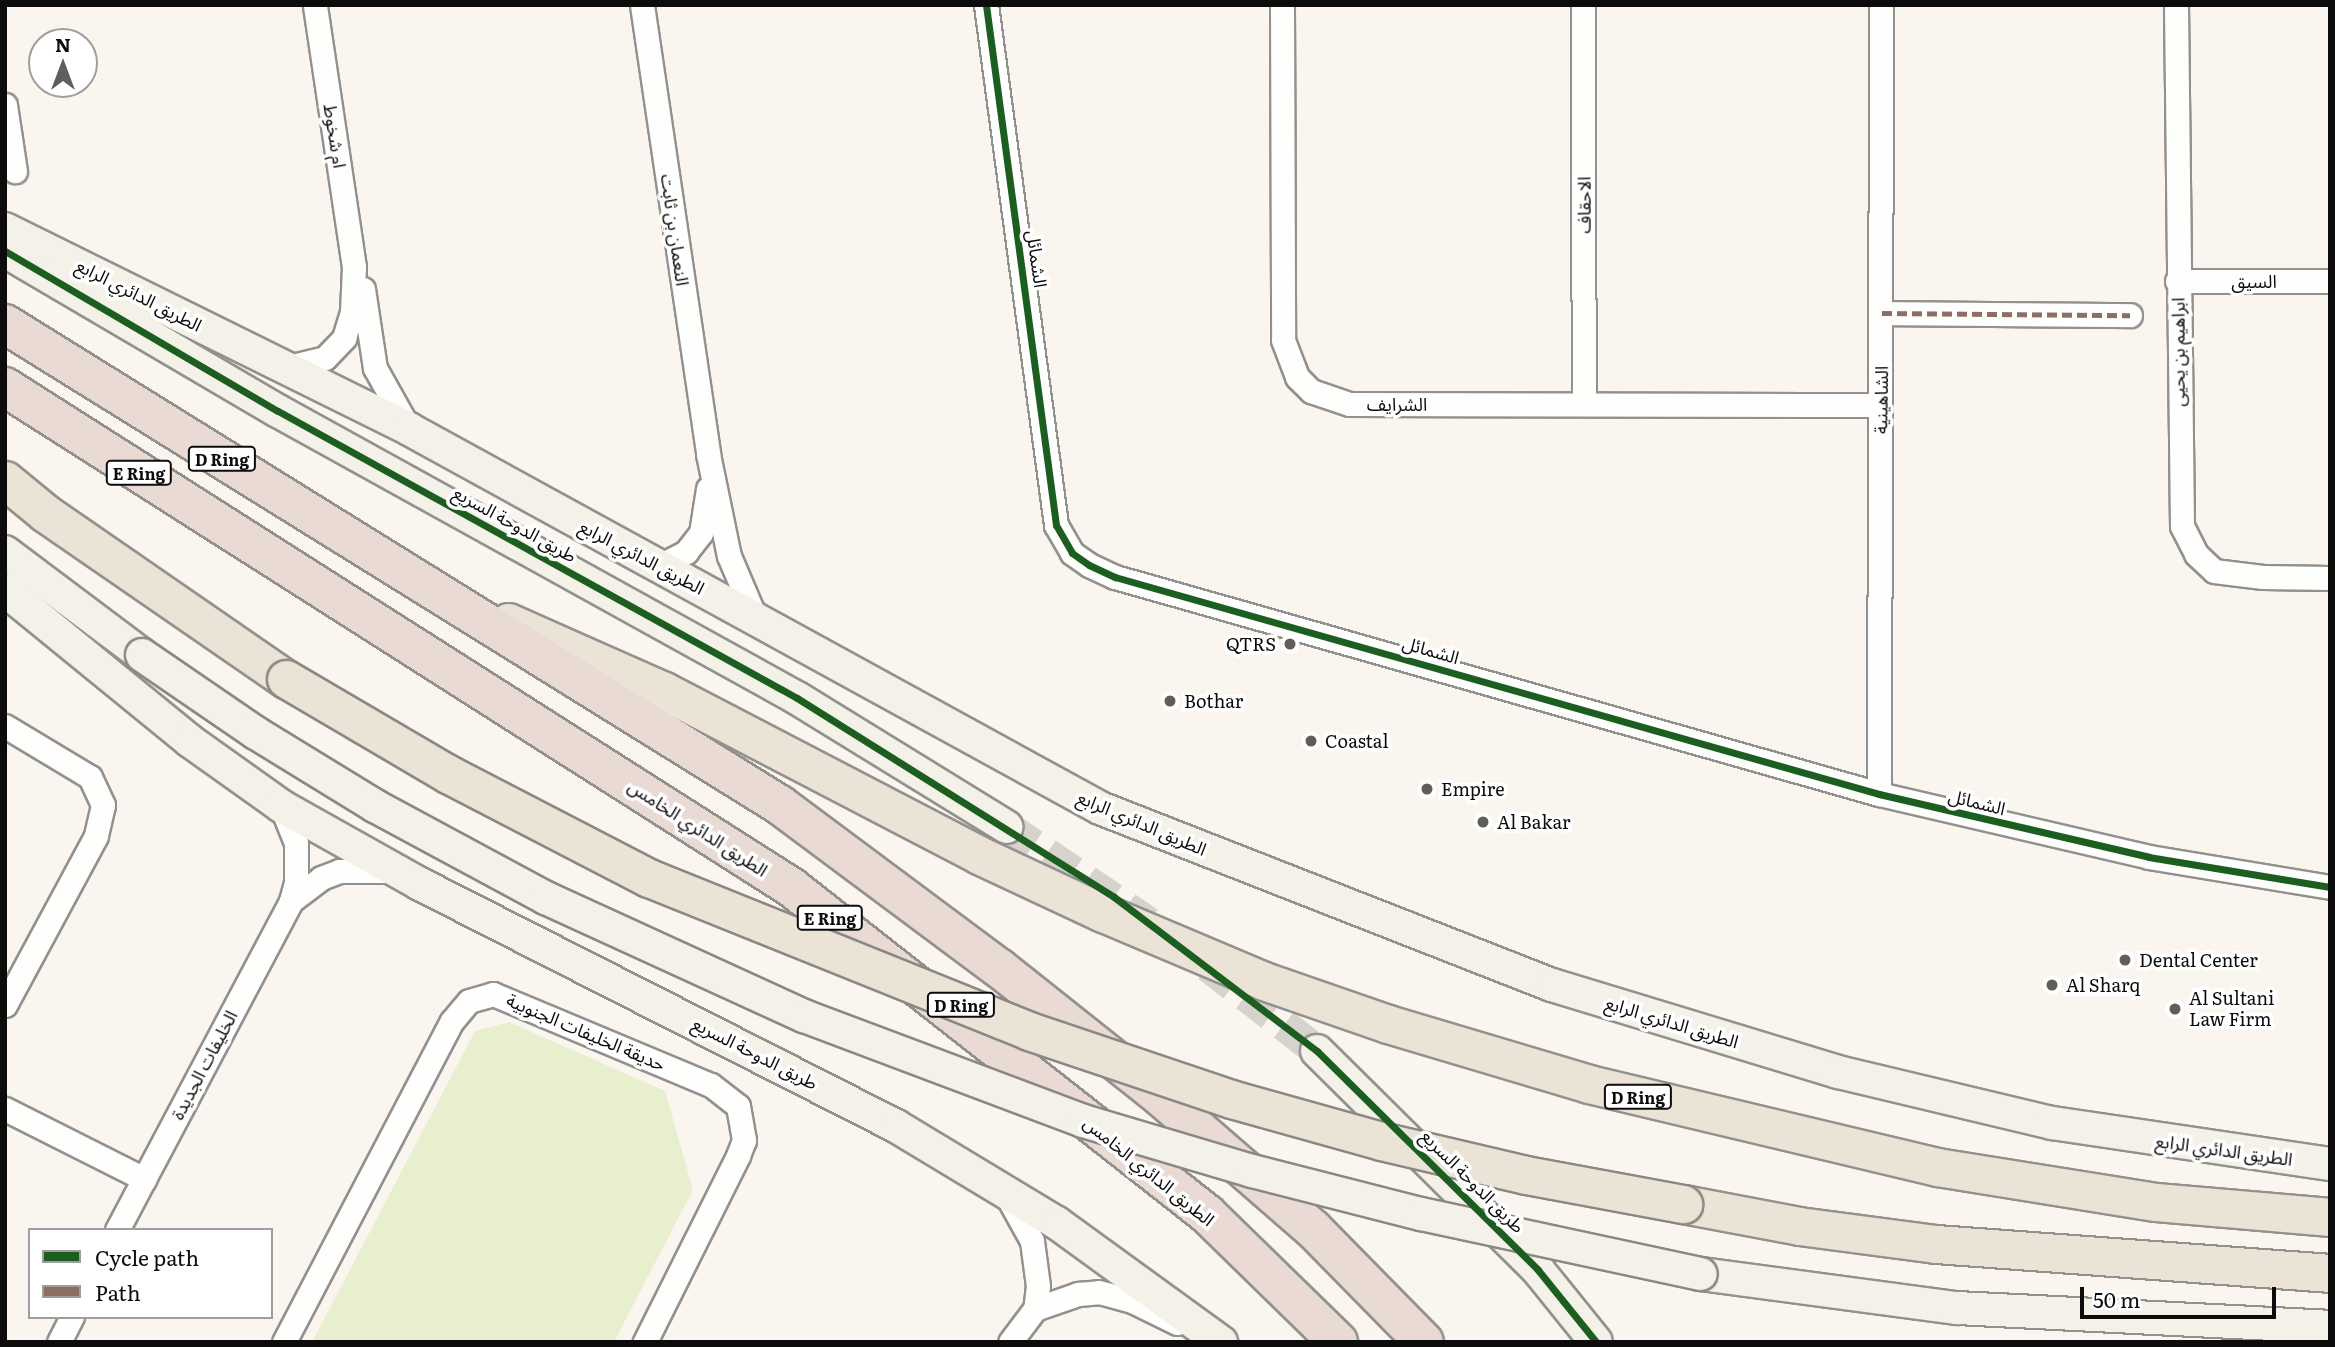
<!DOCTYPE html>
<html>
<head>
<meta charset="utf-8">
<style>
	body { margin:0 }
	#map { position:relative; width:2335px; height:1347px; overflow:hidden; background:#faf6ef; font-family:Literata,"Noto Sans Arabic",serif }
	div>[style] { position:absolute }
	.green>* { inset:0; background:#e8efce }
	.secondary-tunnel>* { height:32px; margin-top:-16px; transform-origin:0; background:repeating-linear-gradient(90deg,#d6d3cd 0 32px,transparent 0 48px) }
	.roads { filter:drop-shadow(2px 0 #93918e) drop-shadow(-2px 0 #93918e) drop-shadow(0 2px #93918e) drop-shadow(0 -2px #93918e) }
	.street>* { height:23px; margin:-11.5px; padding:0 11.5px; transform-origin:11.5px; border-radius:11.5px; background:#fefefd }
	.secondary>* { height:32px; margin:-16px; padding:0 16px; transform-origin:16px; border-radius:16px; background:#f4f1e8 }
	.primary>* { height:37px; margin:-18.5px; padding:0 18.5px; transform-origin:18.5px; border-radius:18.5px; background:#ece3d7 }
	.highway>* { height:38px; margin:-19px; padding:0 19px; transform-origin:19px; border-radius:19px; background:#e9dad4 }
	.bridges { filter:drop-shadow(2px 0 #8a8885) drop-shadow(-2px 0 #8a8885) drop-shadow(0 2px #8a8885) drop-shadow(0 -2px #8a8885) }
	.secondary-bridge>* { height:32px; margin:-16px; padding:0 16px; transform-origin:16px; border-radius:16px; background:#f4f1e8 }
	.primary-bridge>* { height:37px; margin:-18.5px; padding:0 18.5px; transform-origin:18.5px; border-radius:18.5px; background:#ece3d7 }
	.quiet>* { height:5px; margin-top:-2.5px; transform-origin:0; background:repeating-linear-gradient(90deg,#8d6e63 0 10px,transparent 0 15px) }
	.cycleway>* { height:7px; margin:-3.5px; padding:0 3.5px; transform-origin:3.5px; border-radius:3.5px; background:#1b5e20 }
	.dots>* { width:19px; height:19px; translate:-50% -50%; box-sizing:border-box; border:4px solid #fff; border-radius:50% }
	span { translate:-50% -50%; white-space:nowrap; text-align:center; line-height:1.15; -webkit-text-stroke:7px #fff; paint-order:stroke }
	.shield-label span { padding:2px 5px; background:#fff; border:2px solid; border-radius:5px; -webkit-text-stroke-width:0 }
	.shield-label { font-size:16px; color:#0c0c0c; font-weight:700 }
	.street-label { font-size:18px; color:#0c0c0c }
	.poi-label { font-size:18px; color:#0c0c0c }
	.right { translate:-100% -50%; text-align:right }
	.left { translate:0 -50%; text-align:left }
	.frame { position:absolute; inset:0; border:7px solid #0c0c0c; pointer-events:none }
	.legend { position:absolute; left:28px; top:1228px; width:245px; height:91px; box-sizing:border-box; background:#fff; border:2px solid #9e9e9e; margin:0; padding:9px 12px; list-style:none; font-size:21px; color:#0c0c0c }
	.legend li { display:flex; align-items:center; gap:14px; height:35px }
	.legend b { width:35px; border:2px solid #9e9e9e }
	.north { position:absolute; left:28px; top:28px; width:70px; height:70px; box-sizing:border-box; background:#fff; border:2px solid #9e9e9e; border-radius:50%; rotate:0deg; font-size:19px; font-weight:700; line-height:28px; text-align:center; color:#0c0c0c }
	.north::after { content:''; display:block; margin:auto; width:24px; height:32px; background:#5f5e5b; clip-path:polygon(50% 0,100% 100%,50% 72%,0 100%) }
	.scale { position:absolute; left:2080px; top:1287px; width:196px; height:32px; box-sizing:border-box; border:4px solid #0c0c0c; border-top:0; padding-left:9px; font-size:21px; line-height:24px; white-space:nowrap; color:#0c0c0c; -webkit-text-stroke:5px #fff; paint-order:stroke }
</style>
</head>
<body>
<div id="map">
	<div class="green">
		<div style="clip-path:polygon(509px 1022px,665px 1091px,693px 1190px,614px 1342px,312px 1342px,475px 1031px)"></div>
	</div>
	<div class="secondary-tunnel">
		<div style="left:1007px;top:827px;width:171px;rotate:34.1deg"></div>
		<div style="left:1208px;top:966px;width:138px;rotate:37.9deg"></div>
	</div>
	<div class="roads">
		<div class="street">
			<div style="left:642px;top:5px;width:454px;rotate:81.6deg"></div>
			<div style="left:708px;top:454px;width:104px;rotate:78.4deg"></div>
			<div style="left:729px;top:556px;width:66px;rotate:66.9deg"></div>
			<div style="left:986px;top:5px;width:525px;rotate:82.33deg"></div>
			<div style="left:1056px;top:525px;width:32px;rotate:60deg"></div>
			<div style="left:1072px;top:553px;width:21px;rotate:35deg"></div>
			<div style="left:1089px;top:565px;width:29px;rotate:25deg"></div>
			<div style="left:1115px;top:577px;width:794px;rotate:15.86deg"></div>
			<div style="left:1879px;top:794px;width:277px;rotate:13.1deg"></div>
			<div style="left:2149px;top:857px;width:183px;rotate:9.4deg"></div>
			<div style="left:1282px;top:5px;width:335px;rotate:89.8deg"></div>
			<div style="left:1283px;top:340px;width:40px;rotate:69deg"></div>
			<div style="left:1297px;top:377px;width:20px;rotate:45deg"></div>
			<div style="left:1311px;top:391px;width:40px;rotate:18.9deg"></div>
			<div style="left:1349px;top:404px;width:531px;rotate:0.11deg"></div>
			<div style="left:1583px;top:5px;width:399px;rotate:89.9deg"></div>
			<div style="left:2176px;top:5px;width:521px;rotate:89.34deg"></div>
			<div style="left:2182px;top:526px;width:31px;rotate:63deg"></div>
			<div style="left:2196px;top:554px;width:25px;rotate:43deg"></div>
			<div style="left:2214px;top:571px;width:49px;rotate:7deg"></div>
			<div style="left:2263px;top:577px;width:67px;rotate:0.9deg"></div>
			<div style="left:5px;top:105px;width:67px;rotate:81.4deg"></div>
			<div style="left:2177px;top:281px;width:153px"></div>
			<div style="left:363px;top:289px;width:80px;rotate:81.4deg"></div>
			<div style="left:375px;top:368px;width:68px;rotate:60.8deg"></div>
			<div style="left:1882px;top:313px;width:248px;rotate:0.5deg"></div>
			<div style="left:284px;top:368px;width:42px;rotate:-13.7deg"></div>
			<div style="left:325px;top:358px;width:28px;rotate:-46deg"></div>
			<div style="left:344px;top:338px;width:27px;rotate:-73deg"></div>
			<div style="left:352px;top:312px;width:45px;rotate:-87.5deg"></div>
			<div style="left:354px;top:267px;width:265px;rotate:-98.5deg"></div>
			<div style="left:657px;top:567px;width:33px;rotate:-27deg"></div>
			<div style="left:686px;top:552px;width:24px;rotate:-52deg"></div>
			<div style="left:701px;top:533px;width:45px;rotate:-81deg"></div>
			<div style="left:5px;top:726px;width:99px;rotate:31deg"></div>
			<div style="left:90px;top:777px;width:31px;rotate:65deg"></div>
			<div style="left:103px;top:805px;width:32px;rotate:103deg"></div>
			<div style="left:96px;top:836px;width:192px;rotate:118.3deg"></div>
			<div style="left:1879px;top:794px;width:789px;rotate:-89.85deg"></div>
			<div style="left:291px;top:901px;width:38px;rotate:-37deg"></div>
			<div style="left:321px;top:878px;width:19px;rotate:-21deg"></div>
			<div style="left:339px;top:871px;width:51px"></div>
			<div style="left:5px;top:1109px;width:156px;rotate:26.7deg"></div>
			<div style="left:1007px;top:1196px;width:51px;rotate:60.9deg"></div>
			<div style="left:1032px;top:1241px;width:45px;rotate:82.4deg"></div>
			<div style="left:1038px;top:1286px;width:23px;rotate:97deg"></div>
			<div style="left:1035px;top:1309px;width:41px;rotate:127.1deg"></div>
			<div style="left:117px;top:1230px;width:372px;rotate:-62.1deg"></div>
			<div style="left:291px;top:901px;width:20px;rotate:-75deg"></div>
			<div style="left:296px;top:882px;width:39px;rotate:-90deg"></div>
			<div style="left:296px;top:843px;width:40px;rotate:-112deg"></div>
			<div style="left:1035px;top:1309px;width:46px;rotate:-19.2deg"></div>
			<div style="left:1078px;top:1294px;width:21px;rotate:-5deg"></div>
			<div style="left:1099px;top:1292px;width:34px;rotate:15deg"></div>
			<div style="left:1132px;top:1301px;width:50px;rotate:26.1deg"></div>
			<div style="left:59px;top:1342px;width:28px;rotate:-63deg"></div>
			<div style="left:284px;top:1342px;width:362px;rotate:-62.4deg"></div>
			<div style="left:452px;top:1021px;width:26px;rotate:-50deg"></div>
			<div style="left:469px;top:1001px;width:25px;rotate:-16deg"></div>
			<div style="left:493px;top:994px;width:236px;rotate:22.7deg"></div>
			<div style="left:711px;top:1085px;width:34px;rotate:38deg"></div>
			<div style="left:738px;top:1106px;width:35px;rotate:80deg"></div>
			<div style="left:744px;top:1140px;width:17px;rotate:111deg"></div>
			<div style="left:738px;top:1156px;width:208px;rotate:116.6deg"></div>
		</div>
		<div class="secondary">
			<div style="left:5px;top:229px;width:451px;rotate:26.3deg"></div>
			<div style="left:409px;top:429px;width:788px;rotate:28.74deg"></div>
			<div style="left:1100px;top:808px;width:485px;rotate:21.4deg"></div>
			<div style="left:1552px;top:985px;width:299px;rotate:16.9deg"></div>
			<div style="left:1838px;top:1072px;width:220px;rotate:13.4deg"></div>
			<div style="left:2052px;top:1123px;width:281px;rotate:8.4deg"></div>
			<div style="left:5px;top:251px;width:316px;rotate:30.4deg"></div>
			<div style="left:278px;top:411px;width:593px;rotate:28.94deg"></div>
			<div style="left:797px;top:698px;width:246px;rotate:31.6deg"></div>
			<div style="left:5px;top:552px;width:171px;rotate:36.9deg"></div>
			<div style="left:5px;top:590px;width:239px;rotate:39.2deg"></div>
			<div style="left:190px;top:741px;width:112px;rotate:35.5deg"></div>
			<div style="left:281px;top:806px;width:159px;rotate:29.3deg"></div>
			<div style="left:420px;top:884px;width:534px;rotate:26.95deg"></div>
			<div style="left:896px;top:1126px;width:188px;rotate:31.1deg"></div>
			<div style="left:1057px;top:1223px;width:203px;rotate:36deg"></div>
			<div style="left:1317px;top:1051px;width:311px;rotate:44.7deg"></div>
			<div style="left:1538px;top:1270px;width:92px;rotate:51.1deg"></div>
			<div style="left:1701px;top:1274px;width:258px;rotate:7.6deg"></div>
			<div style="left:1957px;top:1308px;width:373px;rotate:2.9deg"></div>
		</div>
		<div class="primary">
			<div style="left:5px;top:480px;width:52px;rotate:39.5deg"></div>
			<div style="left:45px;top:513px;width:293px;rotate:34.6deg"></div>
			<div style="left:508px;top:622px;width:171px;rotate:23.9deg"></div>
			<div style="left:664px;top:691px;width:355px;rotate:27.5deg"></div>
			<div style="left:979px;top:855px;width:137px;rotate:25.1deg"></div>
			<div style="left:1103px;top:913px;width:175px;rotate:22.9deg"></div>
			<div style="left:1264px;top:981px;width:131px;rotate:19.1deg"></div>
			<div style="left:1388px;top:1024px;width:210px;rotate:16.6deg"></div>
			<div style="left:1589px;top:1084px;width:358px;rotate:13.4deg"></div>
			<div style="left:1937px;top:1167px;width:222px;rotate:9.1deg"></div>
			<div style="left:2156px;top:1202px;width:175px;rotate:4.9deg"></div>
			<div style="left:1683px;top:1204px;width:118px;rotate:10.7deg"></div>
			<div style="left:1799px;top:1226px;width:138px;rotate:7.5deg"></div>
			<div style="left:1936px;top:1244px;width:395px;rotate:4.2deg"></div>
		</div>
		<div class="highway">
			<div style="left:5px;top:324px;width:912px;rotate:31.83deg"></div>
			<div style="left:780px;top:805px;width:273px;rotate:36.7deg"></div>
			<div style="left:999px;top:968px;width:207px;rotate:38.5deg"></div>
			<div style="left:1161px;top:1097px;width:201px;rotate:41deg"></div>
			<div style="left:1313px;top:1229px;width:158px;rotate:45.5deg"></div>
			<div style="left:5px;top:387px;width:932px;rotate:32.46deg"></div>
			<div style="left:791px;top:887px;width:529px;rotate:38.17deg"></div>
			<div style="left:1207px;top:1214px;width:183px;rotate:44.3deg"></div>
		</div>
	</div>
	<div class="bridges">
		<div class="secondary-bridge">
			<div style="left:142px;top:655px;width:138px;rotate:34.4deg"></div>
			<div style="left:256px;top:733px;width:140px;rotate:31.5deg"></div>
			<div style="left:375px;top:806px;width:194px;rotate:28.3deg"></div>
			<div style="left:546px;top:898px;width:284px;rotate:24.6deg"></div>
			<div style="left:804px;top:1016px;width:298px;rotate:20.6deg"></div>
			<div style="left:1083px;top:1121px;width:176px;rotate:16.5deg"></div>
			<div style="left:1252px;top:1171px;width:174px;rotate:14.3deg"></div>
			<div style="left:1421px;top:1214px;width:286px;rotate:12.1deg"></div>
		</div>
		<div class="primary-bridge">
			<div style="left:286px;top:679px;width:188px;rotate:30.4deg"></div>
			<div style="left:448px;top:774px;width:226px;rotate:27.4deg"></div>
			<div style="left:649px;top:878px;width:410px;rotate:21.9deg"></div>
			<div style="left:1029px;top:1031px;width:213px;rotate:18.6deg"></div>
			<div style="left:1231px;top:1099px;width:156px;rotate:15.6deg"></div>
			<div style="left:1381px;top:1141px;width:149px;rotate:13.2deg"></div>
			<div style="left:1526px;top:1175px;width:160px;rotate:10.5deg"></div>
		</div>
	</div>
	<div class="quiet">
		<div style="left:1882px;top:313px;width:248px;rotate:0.5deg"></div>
	</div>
	<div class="cycleway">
		<div style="left:986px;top:5px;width:525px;rotate:82.33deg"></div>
		<div style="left:1056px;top:525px;width:32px;rotate:60deg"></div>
		<div style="left:1072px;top:553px;width:21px;rotate:35deg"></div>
		<div style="left:1089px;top:565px;width:29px;rotate:25deg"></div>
		<div style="left:1115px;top:577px;width:794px;rotate:15.86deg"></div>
		<div style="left:1879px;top:794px;width:277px;rotate:13.1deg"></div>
		<div style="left:2149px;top:857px;width:183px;rotate:9.4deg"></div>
		<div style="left:5px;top:251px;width:316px;rotate:30.4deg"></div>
		<div style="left:278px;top:411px;width:593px;rotate:28.94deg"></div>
		<div style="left:797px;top:698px;width:374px;rotate:32.1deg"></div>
		<div style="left:1114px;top:897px;width:255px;rotate:37.2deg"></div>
		<div style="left:1317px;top:1051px;width:311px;rotate:44.7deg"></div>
		<div style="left:1538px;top:1270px;width:92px;rotate:51.1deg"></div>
	</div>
	<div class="dots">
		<div style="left:1290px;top:644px;background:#5f5e5b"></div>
		<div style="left:1170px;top:701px;background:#5f5e5b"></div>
		<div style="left:1311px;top:741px;background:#5f5e5b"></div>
		<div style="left:1427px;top:789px;background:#5f5e5b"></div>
		<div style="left:1483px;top:822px;background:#5f5e5b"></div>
		<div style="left:2125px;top:960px;background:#5f5e5b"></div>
		<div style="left:2052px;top:985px;background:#5f5e5b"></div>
		<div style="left:2175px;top:1009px;background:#5f5e5b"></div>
	</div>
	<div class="shield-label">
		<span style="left:222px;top:459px">D Ring</span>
		<span style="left:139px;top:473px">E Ring</span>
		<span style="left:830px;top:918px">E Ring</span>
		<span style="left:961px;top:1005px">D Ring</span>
		<span style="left:1638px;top:1097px">D Ring</span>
	</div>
	<div class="street-label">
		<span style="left:335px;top:136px;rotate:81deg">ام شخوط</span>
		<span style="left:1584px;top:205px;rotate:-90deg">الاحقاف</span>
		<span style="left:675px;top:230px;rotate:82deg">النعمان بن ثابت</span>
		<span style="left:1037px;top:259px;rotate:82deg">الشمائل</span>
		<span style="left:2254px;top:281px">السيق</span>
		<span style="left:139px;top:295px;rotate:27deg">الطريق الدائري الرابع</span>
		<span style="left:2178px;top:352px;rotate:-90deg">ابراهيم بن يحيى</span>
		<span style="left:1881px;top:400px;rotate:-89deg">الشاهينية</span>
		<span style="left:1397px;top:404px">الشرايف</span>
		<span style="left:515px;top:524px;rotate:29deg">طريق الدوحة السريع</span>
		<span style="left:642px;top:557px;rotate:28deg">الطريق الدائري الرابع</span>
		<span style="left:1431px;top:650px;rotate:16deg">الشمائل</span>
		<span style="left:1977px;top:802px;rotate:14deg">الشمائل</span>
		<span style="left:1142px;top:823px;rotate:23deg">الطريق الدائري الرابع</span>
		<span style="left:698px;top:828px;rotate:33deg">الطريق الدائري الخامس</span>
		<span style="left:1672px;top:1022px;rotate:17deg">الطريق الدائري الرابع</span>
		<span style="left:586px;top:1032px;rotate:23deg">حديقة الخليفات الجنوبية</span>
		<span style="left:755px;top:1053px;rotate:27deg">طريق الدوحة السريع</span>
		<span style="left:204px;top:1065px;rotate:-62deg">الخليفات الجديدة</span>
		<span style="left:2224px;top:1150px;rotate:8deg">الطريق الدائري الرابع</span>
		<span style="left:1149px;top:1171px;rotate:39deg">الطريق الدائري الخامس</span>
		<span style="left:1473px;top:1181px;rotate:45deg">طريق الدوحة السريع</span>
	</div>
	<div class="poi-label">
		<span class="right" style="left:1276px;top:644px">QTRS</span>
		<span class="left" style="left:1184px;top:701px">Bothar</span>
		<span class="left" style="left:1325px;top:741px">Coastal</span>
		<span class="left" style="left:1441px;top:789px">Empire</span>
		<span class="left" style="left:1497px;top:822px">Al Bakar</span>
		<span class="left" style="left:2139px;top:960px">Dental Center</span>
		<span class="left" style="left:2066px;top:985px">Al Sharq</span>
		<span class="left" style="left:2189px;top:1009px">Al Sultani<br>Law Firm</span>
	</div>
	<div class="frame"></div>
	<ul class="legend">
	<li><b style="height:9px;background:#1b5e20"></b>Cycle path</li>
	<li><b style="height:9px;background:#8d6e63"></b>Path</li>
	</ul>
	<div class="north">N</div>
	<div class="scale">50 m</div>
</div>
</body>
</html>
